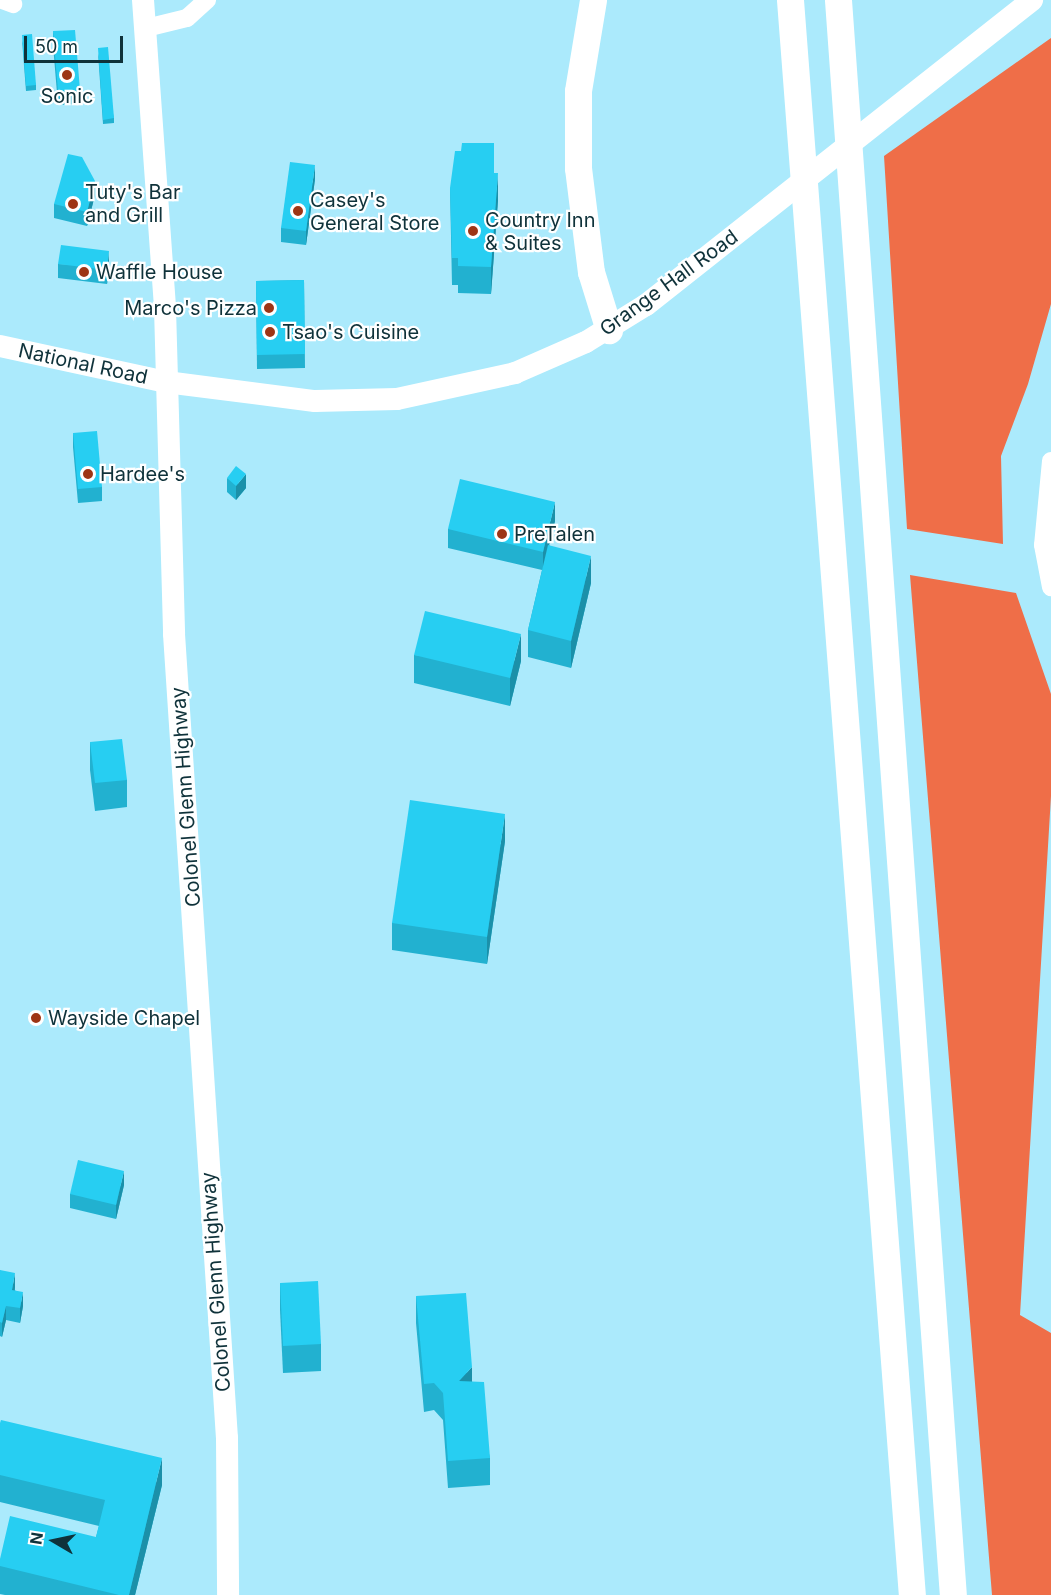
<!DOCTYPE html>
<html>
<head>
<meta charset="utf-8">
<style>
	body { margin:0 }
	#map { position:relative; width:1051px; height:1595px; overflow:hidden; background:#abeafc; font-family:Inter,sans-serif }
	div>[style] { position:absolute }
	.forest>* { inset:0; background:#ef6e48 }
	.minor>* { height:18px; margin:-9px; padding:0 9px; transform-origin:9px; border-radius:9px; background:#fff }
	.major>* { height:22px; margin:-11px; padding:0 11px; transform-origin:11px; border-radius:11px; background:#fff }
	.highway>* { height:27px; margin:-13.5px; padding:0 13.5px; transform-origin:13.5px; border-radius:13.5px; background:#fff }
	.wall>* { inset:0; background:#22b1d0 }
	.shaded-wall>* { inset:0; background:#1b90a9 }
	.building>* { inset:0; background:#27cef2 }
	.dots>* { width:16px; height:16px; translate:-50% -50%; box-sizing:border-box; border:3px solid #fff; border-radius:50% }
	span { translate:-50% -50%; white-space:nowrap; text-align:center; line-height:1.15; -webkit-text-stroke:4.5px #fff; paint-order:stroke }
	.poi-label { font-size:20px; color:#0f323a }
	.left { translate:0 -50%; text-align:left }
	.right { translate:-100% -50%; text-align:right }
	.street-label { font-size:20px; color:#0f323a }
	.north { position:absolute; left:24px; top:1511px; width:60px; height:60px; -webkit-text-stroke:4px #fff; paint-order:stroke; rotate:279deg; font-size:16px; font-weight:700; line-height:24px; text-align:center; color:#0f323a }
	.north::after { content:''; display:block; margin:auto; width:21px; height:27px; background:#0f323a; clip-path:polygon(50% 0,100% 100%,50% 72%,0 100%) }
	.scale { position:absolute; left:24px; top:36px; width:99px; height:27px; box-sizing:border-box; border:3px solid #0f323a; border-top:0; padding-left:8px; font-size:18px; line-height:21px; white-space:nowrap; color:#0f323a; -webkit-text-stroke:4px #fff; paint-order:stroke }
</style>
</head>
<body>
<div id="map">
	<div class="forest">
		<div style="clip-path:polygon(1051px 38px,1051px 304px,1028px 384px,1001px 456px,1003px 544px,907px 529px,884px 156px)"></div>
		<div style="clip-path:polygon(910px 575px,1016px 593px,1051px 694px,1051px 796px,1020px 1315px,1051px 1333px,1051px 1595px,992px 1595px)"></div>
	</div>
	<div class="minor">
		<div style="left:2px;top:0;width:12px;rotate:20deg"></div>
		<div style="left:146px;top:28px;width:42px;rotate:-13.7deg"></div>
		<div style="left:187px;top:18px;width:27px;rotate:-42deg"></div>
		<div style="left:1051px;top:461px;width:84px;rotate:95.4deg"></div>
		<div style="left:1043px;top:545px;width:43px;rotate:79.2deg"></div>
	</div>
	<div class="major">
		<div style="left:143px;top:0;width:309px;rotate:85.9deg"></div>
		<div style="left:165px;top:308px;width:326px;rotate:88.4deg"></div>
		<div style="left:174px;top:634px;width:806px;rotate:86.23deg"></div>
		<div style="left:227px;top:1438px;width:157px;rotate:89.6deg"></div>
		<div style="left:0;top:346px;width:170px;rotate:12.2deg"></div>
		<div style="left:166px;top:382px;width:150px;rotate:7.3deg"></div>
		<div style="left:315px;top:401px;width:82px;rotate:-1.4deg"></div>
		<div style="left:397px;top:399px;width:121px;rotate:-12.4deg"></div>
		<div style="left:515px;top:373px;width:77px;rotate:-23.6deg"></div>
		<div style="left:586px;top:342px;width:70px;rotate:-31.7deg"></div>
		<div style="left:646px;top:305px;width:492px;rotate:-38.3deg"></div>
	</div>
	<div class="highway">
		<div style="left:593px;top:0;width:92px;rotate:99.4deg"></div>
		<div style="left:578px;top:91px;width:77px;rotate:90deg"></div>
		<div style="left:578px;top:168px;width:105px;rotate:82.9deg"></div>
		<div style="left:591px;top:272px;width:61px;rotate:72.8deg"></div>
		<div style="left:790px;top:0;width:1600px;rotate:85.63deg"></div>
		<div style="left:838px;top:0;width:1599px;rotate:85.88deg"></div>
	</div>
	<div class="wall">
		<div style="clip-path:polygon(53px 31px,80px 90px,80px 104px,58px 105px,53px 45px)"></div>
		<div style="clip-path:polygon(22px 40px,36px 85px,36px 90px,26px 91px)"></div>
		<div style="clip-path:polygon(98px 53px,114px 118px,114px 123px,103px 124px)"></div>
		<div style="clip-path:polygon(494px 173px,498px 200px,491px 294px,458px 293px,458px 285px,452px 285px,450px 188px)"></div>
		<div style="clip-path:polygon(315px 179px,306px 245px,281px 242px,281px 228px)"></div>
		<div style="clip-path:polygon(95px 195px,87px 226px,54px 218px,54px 204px)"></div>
		<div style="clip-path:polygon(58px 264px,109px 266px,107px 284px,58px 278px)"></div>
		<div style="clip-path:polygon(304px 280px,305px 368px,257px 369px,256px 281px)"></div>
		<div style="clip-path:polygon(73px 433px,102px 487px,102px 501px,78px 503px,73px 447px)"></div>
		<div style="clip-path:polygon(227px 478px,246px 488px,236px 500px,227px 492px)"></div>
		<div style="clip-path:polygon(555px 521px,549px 545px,591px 583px,571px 668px,528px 657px,528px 630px,542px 570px,448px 548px,448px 529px)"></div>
		<div style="clip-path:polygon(414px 655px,521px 661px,510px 706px,414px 683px)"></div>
		<div style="clip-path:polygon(90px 742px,127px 780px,127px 807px,95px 811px,90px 770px)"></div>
		<div style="clip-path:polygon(505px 841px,487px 964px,392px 950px,392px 923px)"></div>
		<div style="clip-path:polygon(124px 1185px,116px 1219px,70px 1208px,70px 1194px)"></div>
		<div style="clip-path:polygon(0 1270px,15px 1287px,15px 1290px,23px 1306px,20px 1323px,6px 1320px,2px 1337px,0 1336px)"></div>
		<div style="clip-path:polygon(280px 1283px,321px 1344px,321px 1371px,283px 1373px,280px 1310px)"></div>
		<div style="clip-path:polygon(416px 1296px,472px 1381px,490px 1458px,490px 1485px,448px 1488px,443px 1420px,434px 1410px,424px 1412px,416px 1323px)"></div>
		<div style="clip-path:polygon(0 1423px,162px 1485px,135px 1595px,5px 1595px,0 1594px,0 1559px,96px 1537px,99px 1526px,0 1502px)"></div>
	</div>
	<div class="shaded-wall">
		<div style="clip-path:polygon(315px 165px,315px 179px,306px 245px,306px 231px)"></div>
		<div style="clip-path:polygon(498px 173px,498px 200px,491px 294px,491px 267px)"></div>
		<div style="clip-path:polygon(95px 181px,95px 195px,87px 226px,87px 212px)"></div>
		<div style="clip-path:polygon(109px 251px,109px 266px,107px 284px,107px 270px)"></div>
		<div style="clip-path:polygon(246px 474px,246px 488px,236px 500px,236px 486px)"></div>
		<div style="clip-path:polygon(555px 502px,555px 521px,543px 570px,543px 552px)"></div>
		<div style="clip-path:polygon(591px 556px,591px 583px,571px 668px,571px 641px)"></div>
		<div style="clip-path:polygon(521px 634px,521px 661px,510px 706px,510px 678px)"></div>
		<div style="clip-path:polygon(505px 814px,505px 841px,487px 964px,487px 937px)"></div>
		<div style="clip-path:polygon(124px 1171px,124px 1185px,116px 1219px,116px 1205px)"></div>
		<div style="clip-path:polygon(15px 1273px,15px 1287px,12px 1304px,12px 1290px)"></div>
		<div style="clip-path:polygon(23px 1292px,23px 1306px,20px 1323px,20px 1308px)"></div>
		<div style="clip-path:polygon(6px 1306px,6px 1320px,2px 1337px,2px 1323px)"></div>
		<div style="clip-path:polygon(472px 1367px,472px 1394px,459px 1381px)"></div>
		<div style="clip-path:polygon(162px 1458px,162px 1485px,135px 1595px,129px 1595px)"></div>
	</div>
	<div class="building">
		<div style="clip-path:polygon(75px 30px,80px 90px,58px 91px,53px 31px)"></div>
		<div style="clip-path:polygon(32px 34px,36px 85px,26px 86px,22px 35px)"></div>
		<div style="clip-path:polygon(108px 47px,114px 118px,103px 120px,98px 48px)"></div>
		<div style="clip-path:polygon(462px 143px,494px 143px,494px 173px,498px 173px,491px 267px,458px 266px,458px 258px,452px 258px,450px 188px,455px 151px,461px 151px)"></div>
		<div style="clip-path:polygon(68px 154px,82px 157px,95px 181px,87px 212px,54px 204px)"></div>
		<div style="clip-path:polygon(290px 162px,315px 165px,306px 231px,281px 228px)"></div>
		<div style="clip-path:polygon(61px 245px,109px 251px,107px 270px,58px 264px)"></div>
		<div style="clip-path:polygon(304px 280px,305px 354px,257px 355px,256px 281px)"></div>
		<div style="clip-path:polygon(97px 431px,102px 487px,78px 489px,73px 433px)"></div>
		<div style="clip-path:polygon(236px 466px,246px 474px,236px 486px,227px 478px)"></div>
		<div style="clip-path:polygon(460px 479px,555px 502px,543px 552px,448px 529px)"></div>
		<div style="clip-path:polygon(548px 545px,591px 556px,571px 641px,528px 630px)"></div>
		<div style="clip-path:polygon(425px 611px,521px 634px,510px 678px,414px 655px)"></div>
		<div style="clip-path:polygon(122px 739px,127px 780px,95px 783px,90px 742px)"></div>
		<div style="clip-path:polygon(410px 800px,505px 814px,487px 937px,392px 923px)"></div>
		<div style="clip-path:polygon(78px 1160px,124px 1171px,116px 1205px,70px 1194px)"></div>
		<div style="clip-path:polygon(0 1270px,15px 1273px,12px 1290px,23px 1292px,20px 1308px,6px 1306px,2px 1323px,0 1322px)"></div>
		<div style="clip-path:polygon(318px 1281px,321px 1344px,283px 1346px,280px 1283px)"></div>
		<div style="clip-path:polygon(466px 1293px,472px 1367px,459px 1381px,484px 1382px,490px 1458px,448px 1461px,443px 1393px,434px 1383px,424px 1384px,416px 1296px)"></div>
		<div style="clip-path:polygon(1px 1420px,162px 1458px,129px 1595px,119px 1595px,0 1566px,0 1559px,10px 1516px,96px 1537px,105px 1500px,0 1475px,0 1423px)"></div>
	</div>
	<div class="dots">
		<div style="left:67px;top:75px;background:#9d3515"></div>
		<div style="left:73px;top:204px;background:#9d3515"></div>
		<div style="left:298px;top:211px;background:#9d3515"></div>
		<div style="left:473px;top:231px;background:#9d3515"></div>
		<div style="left:84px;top:272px;background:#9d3515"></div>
		<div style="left:269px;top:308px;background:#9d3515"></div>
		<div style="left:270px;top:332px;background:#9d3515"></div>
		<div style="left:88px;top:474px;background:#9d3515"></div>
		<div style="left:502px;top:534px;background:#9d3515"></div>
		<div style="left:36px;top:1018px;background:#9d3515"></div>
	</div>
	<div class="poi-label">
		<span style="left:67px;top:96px">Sonic</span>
		<span class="left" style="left:85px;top:204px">Tuty's Bar<br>and Grill</span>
		<span class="left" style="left:310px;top:212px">Casey's<br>General Store</span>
		<span class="left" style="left:485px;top:232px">Country Inn<br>&amp; Suites</span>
		<span class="left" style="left:96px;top:272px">Waffle House</span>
		<span class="right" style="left:257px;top:308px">Marco's Pizza</span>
		<span class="left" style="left:282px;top:332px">Tsao's Cuisine</span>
		<span class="left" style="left:100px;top:474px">Hardee's</span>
		<span class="left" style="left:514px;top:534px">PreTalen</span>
		<span class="left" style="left:48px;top:1018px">Wayside Chapel</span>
	</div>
	<div class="street-label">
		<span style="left:669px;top:283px;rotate:-36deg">Grange Hall Road</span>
		<span style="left:83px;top:364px;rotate:12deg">National Road</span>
		<span style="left:186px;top:797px;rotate:-94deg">Colonel Glenn Highway</span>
		<span style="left:216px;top:1282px;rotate:-94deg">Colonel Glenn Highway</span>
	</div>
	<div class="north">N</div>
	<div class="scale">50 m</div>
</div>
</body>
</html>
